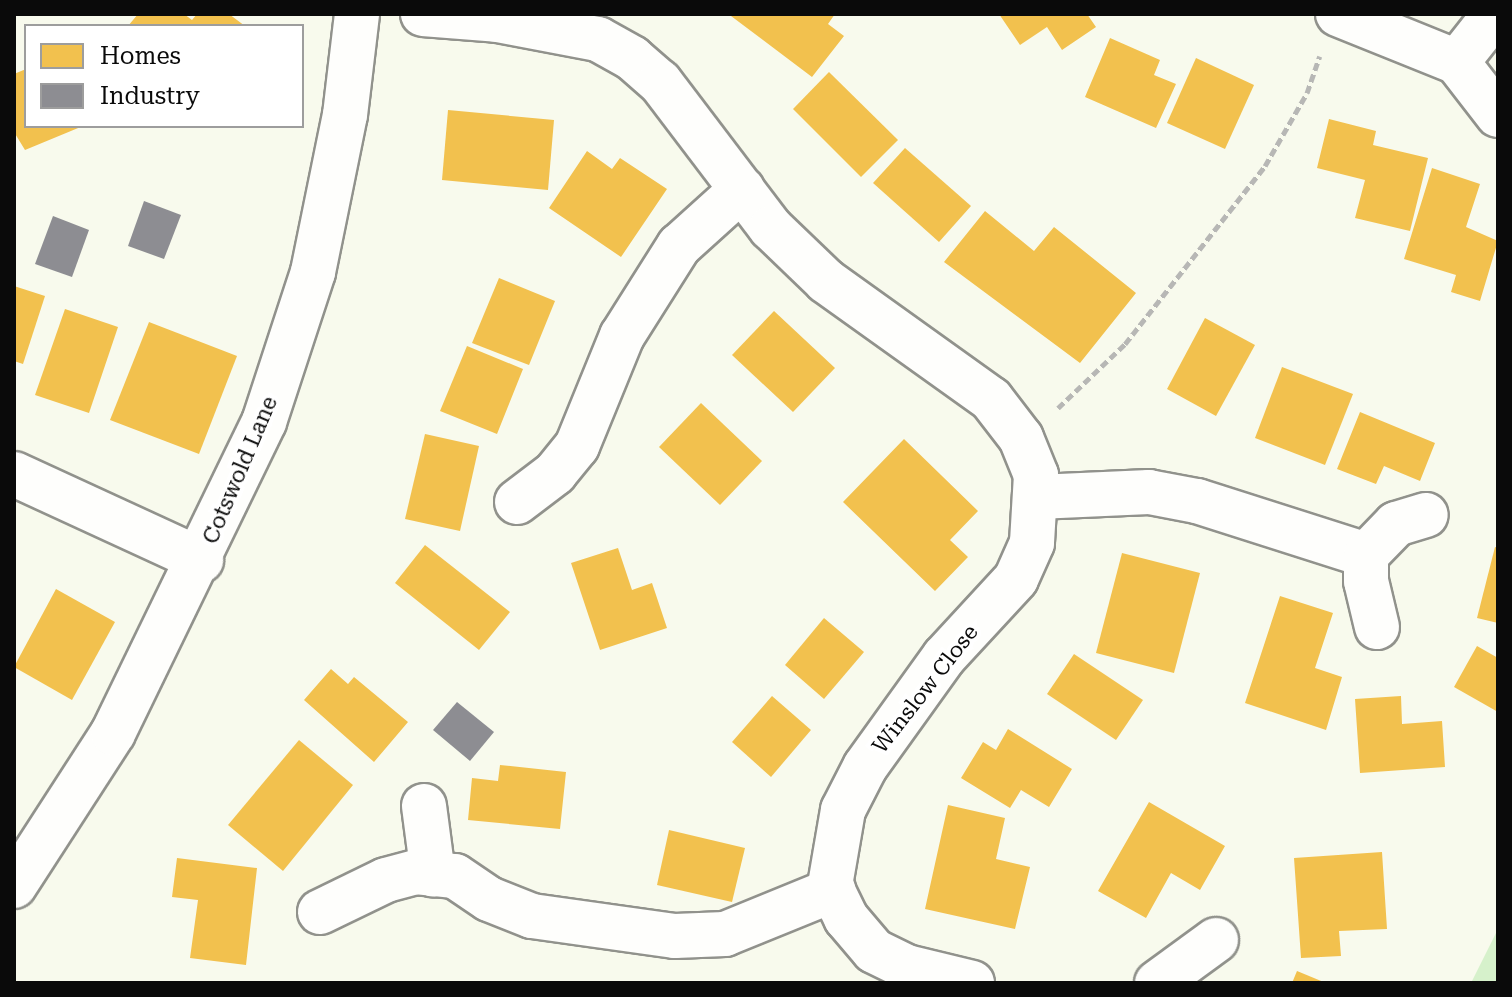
<!DOCTYPE html>
<html>
<head>
<meta charset="utf-8">
<style>
	body { margin:0 }
	#map { position:relative; width:1512px; height:997px; overflow:hidden; background:#f8faed; font-family:"Roboto Serif",serif }
	div>[style] { position:absolute }
	.green>* { inset:0; background:#d6f1cb }
	.homes>* { inset:0; background:#f2c14e }
	.industry>* { inset:0; background:#8d8d92 }
	.path>* { height:5px; margin-top:-2.5px; transform-origin:0; background:repeating-linear-gradient(90deg,#b7b7b5 0 8px,transparent 0 12px) }
	.roads { filter:drop-shadow(2px 0 #91928c) drop-shadow(-2px 0 #91928c) drop-shadow(0 2px #91928c) drop-shadow(0 -2px #91928c) }
	.minor>* { height:44px; margin:-22px; padding:0 22px; transform-origin:22px; border-radius:22px; background:#fefefc }
	span { translate:-50% -50%; white-space:nowrap; text-align:center; line-height:1.15; -webkit-text-stroke:8px #fff; paint-order:stroke }
	.street-label { font-size:22px; color:#0a0a0a }
	.frame { position:absolute; inset:0; border:16px solid #0a0a0a; pointer-events:none }
	.legend { position:absolute; left:24px; top:24px; width:280px; height:104px; box-sizing:border-box; background:#fff; border:2px solid #9d9d9d; margin:0; padding:10px 14px; list-style:none; font-size:24px; color:#0a0a0a }
	.legend li { display:flex; align-items:center; gap:16px; height:40px }
	.legend b { width:40px; border:2px solid #9d9d9d }
</style>
</head>
<body>
<div id="map">
	<div class="green">
		<div style="clip-path:polygon(1498px 929px,1498px 983px,1471px 983px)"></div>
	</div>
	<div class="homes">
		<div style="clip-path:polygon(138px 14px,184px 14px,192px 20px,197px 14px,229px 14px,245px 26px,128px 26px)"></div>
		<div style="clip-path:polygon(835px 14px,828px 24px,844px 36px,812px 77px,731px 16px)"></div>
		<div style="clip-path:polygon(999px 14px,1087px 14px,1096px 27px,1062px 50px,1047px 27px,1020px 45px)"></div>
		<div style="clip-path:polygon(1110px 38px,1160px 60px,1154px 75px,1176px 84px,1156px 128px,1085px 97px)"></div>
		<div style="clip-path:polygon(1196px 58px,1254px 85px,1225px 149px,1167px 123px)"></div>
		<div style="clip-path:polygon(26px 69px,26px 126px,83px 126px,25px 150px,14px 132px,14px 74px)"></div>
		<div style="clip-path:polygon(829px 72px,898px 140px,861px 177px,793px 109px)"></div>
		<div style="clip-path:polygon(448px 110px,554px 120px,548px 190px,442px 180px)"></div>
		<div style="clip-path:polygon(1329px 119px,1376px 131px,1373px 145px,1428px 158px,1410px 231px,1355px 218px,1365px 180px,1317px 168px)"></div>
		<div style="clip-path:polygon(905px 148px,971px 206px,939px 242px,873px 183px)"></div>
		<div style="clip-path:polygon(587px 151px,612px 169px,620px 158px,667px 189px,621px 257px,549px 208px)"></div>
		<div style="clip-path:polygon(1432px 168px,1480px 184px,1466px 227px,1498px 241px,1480px 301px,1451px 292px,1456px 275px,1404px 259px)"></div>
		<div style="clip-path:polygon(985px 211px,1034px 251px,1054px 227px,1136px 293px,1080px 363px,944px 262px)"></div>
		<div style="clip-path:polygon(499px 278px,555px 301px,529px 365px,472px 343px)"></div>
		<div style="clip-path:polygon(14px 286px,45px 296px,23px 364px,14px 361px)"></div>
		<div style="clip-path:polygon(65px 309px,118px 327px,89px 413px,35px 395px)"></div>
		<div style="clip-path:polygon(774px 311px,835px 368px,793px 412px,732px 355px)"></div>
		<div style="clip-path:polygon(1205px 318px,1255px 345px,1216px 416px,1167px 389px)"></div>
		<div style="clip-path:polygon(149px 322px,237px 356px,199px 454px,110px 420px)"></div>
		<div style="clip-path:polygon(467px 346px,523px 369px,497px 434px,440px 411px)"></div>
		<div style="clip-path:polygon(1282px 367px,1353px 394px,1325px 465px,1255px 438px)"></div>
		<div style="clip-path:polygon(701px 403px,762px 461px,720px 505px,659px 447px)"></div>
		<div style="clip-path:polygon(1360px 412px,1435px 443px,1420px 481px,1384px 466px,1376px 484px,1337px 469px)"></div>
		<div style="clip-path:polygon(425px 434px,479px 446px,460px 531px,405px 519px)"></div>
		<div style="clip-path:polygon(904px 439px,978px 511px,950px 540px,968px 557px,935px 591px,843px 502px)"></div>
		<div style="clip-path:polygon(425px 545px,510px 612px,479px 650px,395px 583px)"></div>
		<div style="clip-path:polygon(1495px 547px,1498px 548px,1498px 623px,1477px 618px)"></div>
		<div style="clip-path:polygon(618px 548px,632px 590px,652px 583px,667px 628px,600px 650px,571px 563px)"></div>
		<div style="clip-path:polygon(1122px 553px,1200px 573px,1174px 673px,1096px 653px)"></div>
		<div style="clip-path:polygon(56px 589px,115px 622px,72px 700px,14px 667px)"></div>
		<div style="clip-path:polygon(1280px 596px,1333px 613px,1315px 668px,1342px 677px,1326px 730px,1245px 703px)"></div>
		<div style="clip-path:polygon(824px 618px,864px 652px,824px 699px,785px 665px)"></div>
		<div style="clip-path:polygon(1477px 646px,1498px 658px,1498px 712px,1454px 687px)"></div>
		<div style="clip-path:polygon(1074px 654px,1143px 700px,1116px 740px,1047px 694px)"></div>
		<div style="clip-path:polygon(331px 669px,348px 684px,354px 677px,408px 722px,374px 762px,304px 700px)"></div>
		<div style="clip-path:polygon(772px 696px,811px 730px,771px 777px,732px 742px)"></div>
		<div style="clip-path:polygon(1401px 696px,1402px 724px,1442px 721px,1445px 767px,1360px 773px,1355px 699px)"></div>
		<div style="clip-path:polygon(1008px 729px,1072px 769px,1049px 807px,1021px 790px,1010px 808px,961px 778px,983px 742px,996px 750px)"></div>
		<div style="clip-path:polygon(299px 740px,353px 785px,283px 871px,228px 825px)"></div>
		<div style="clip-path:polygon(500px 765px,566px 772px,560px 829px,468px 820px,472px 778px,498px 781px)"></div>
		<div style="clip-path:polygon(1149px 802px,1225px 846px,1200px 890px,1171px 873px,1146px 918px,1098px 891px)"></div>
		<div style="clip-path:polygon(948px 805px,1005px 818px,996px 859px,1030px 867px,1015px 929px,925px 909px)"></div>
		<div style="clip-path:polygon(669px 830px,745px 848px,732px 902px,657px 885px)"></div>
		<div style="clip-path:polygon(1382px 852px,1387px 929px,1339px 931px,1341px 956px,1301px 958px,1294px 858px)"></div>
		<div style="clip-path:polygon(177px 858px,257px 868px,246px 965px,190px 958px,198px 900px,172px 897px)"></div>
		<div style="clip-path:polygon(1297px 971px,1326px 983px,1292px 983px)"></div>
	</div>
	<div class="industry">
		<div style="clip-path:polygon(144px 201px,181px 215px,164px 259px,128px 246px)"></div>
		<div style="clip-path:polygon(53px 216px,89px 230px,72px 277px,35px 264px)"></div>
		<div style="clip-path:polygon(457px 702px,494px 732px,470px 761px,433px 730px)"></div>
	</div>
	<div class="path">
		<div style="left:1058px;top:408px;width:93px;rotate:-43.7deg"></div>
		<div style="left:1125px;top:344px;width:226px;rotate:-51.8deg"></div>
		<div style="left:1265px;top:166px;width:84px;rotate:-60.1deg"></div>
		<div style="left:1307px;top:93px;width:39px;rotate:-71deg"></div>
	</div>
	<div class="roads">
		<div class="minor">
			<div style="left:423px;top:14px;width:74px;rotate:4.6deg"></div>
			<div style="left:497px;top:20px;width:103px;rotate:10.7deg"></div>
			<div style="left:598px;top:39px;width:39px;rotate:29deg"></div>
			<div style="left:632px;top:58px;width:37px;rotate:41deg"></div>
			<div style="left:660px;top:82px;width:183px;rotate:52.8deg"></div>
			<div style="left:771px;top:228px;width:76px;rotate:43.9deg"></div>
			<div style="left:826px;top:281px;width:203px;rotate:35.6deg"></div>
			<div style="left:991px;top:399px;width:49px;rotate:52.4deg"></div>
			<div style="left:1021px;top:438px;width:40px;rotate:68deg"></div>
			<div style="left:1036px;top:475px;width:68px;rotate:93.4deg"></div>
			<div style="left:1032px;top:543px;width:39px;rotate:114deg"></div>
			<div style="left:1016px;top:579px;width:106px;rotate:132.7deg"></div>
			<div style="left:944px;top:657px;width:135px;rotate:125.7deg"></div>
			<div style="left:865px;top:767px;width:48px;rotate:117.1deg"></div>
			<div style="left:843px;top:810px;width:76px;rotate:99.8deg"></div>
			<div style="left:830px;top:885px;width:37px;rotate:64deg"></div>
			<div style="left:846px;top:918px;width:43px;rotate:49.7deg"></div>
			<div style="left:874px;top:951px;width:37px;rotate:26deg"></div>
			<div style="left:907px;top:967px;width:67px;rotate:13.8deg"></div>
			<div style="left:1338px;top:14px;width:128px;rotate:22deg"></div>
			<div style="left:1495px;top:14px;width:61px;rotate:128.4deg"></div>
			<div style="left:1457px;top:62px;width:67px;rotate:52.3deg"></div>
			<div style="left:14px;top:474px;width:206px;rotate:24.7deg"></div>
			<div style="left:1037px;top:497px;width:112px;rotate:-2.6deg"></div>
			<div style="left:1149px;top:492px;width:49px;rotate:10.6deg"></div>
			<div style="left:1197px;top:501px;width:177px;rotate:17.7deg"></div>
			<div style="left:517px;top:502px;width:48px;rotate:-37.3deg"></div>
			<div style="left:555px;top:473px;width:35px;rotate:-51deg"></div>
			<div style="left:577px;top:446px;width:119px;rotate:-67.8deg"></div>
			<div style="left:622px;top:336px;width:107px;rotate:-57.7deg"></div>
			<div style="left:679px;top:246px;width:85px;rotate:-42.1deg"></div>
			<div style="left:1377px;top:627px;width:47px;rotate:-103.4deg"></div>
			<div style="left:1366px;top:581px;width:26px;rotate:-90deg"></div>
			<div style="left:1366px;top:555px;width:43px;rotate:-45.9deg"></div>
			<div style="left:1396px;top:524px;width:31px;rotate:-17deg"></div>
			<div style="left:424px;top:806px;width:69px;rotate:82.5deg"></div>
			<div style="left:14px;top:886px;width:182px;rotate:-57.1deg"></div>
			<div style="left:113px;top:733px;width:346px;rotate:-64.1deg"></div>
			<div style="left:264px;top:422px;width:158px;rotate:-71.9deg"></div>
			<div style="left:313px;top:272px;width:160px;rotate:-78.5deg"></div>
			<div style="left:345px;top:115px;width:102px;rotate:-83.2deg"></div>
			<div style="left:320px;top:912px;width:73px;rotate:-25.9deg"></div>
			<div style="left:386px;top:880px;width:31px;rotate:-15deg"></div>
			<div style="left:416px;top:872px;width:39px;rotate:6deg"></div>
			<div style="left:455px;top:876px;width:41px;rotate:34.1deg"></div>
			<div style="left:489px;top:899px;width:46px;rotate:21.6deg"></div>
			<div style="left:532px;top:916px;width:144px;rotate:8deg"></div>
			<div style="left:675px;top:936px;width:50px;rotate:-2.3deg"></div>
			<div style="left:725px;top:934px;width:117px;rotate:-22.2deg"></div>
			<div style="left:1157px;top:983px;width:73px;rotate:-36.1deg"></div>
		</div>
	</div>
	<div class="street-label">
		<span style="left:240px;top:470px;rotate:-67deg">Cotswold Lane</span>
		<span style="left:925px;top:689px;rotate:-52deg">Winslow Close</span>
	</div>
	<div class="frame"></div>
	<ul class="legend">
	<li><b style="height:22px;background:#f2c14e"></b>Homes</li>
	<li><b style="height:22px;background:#8d8d92"></b>Industry</li>
	</ul>
</div>
</body>
</html>
